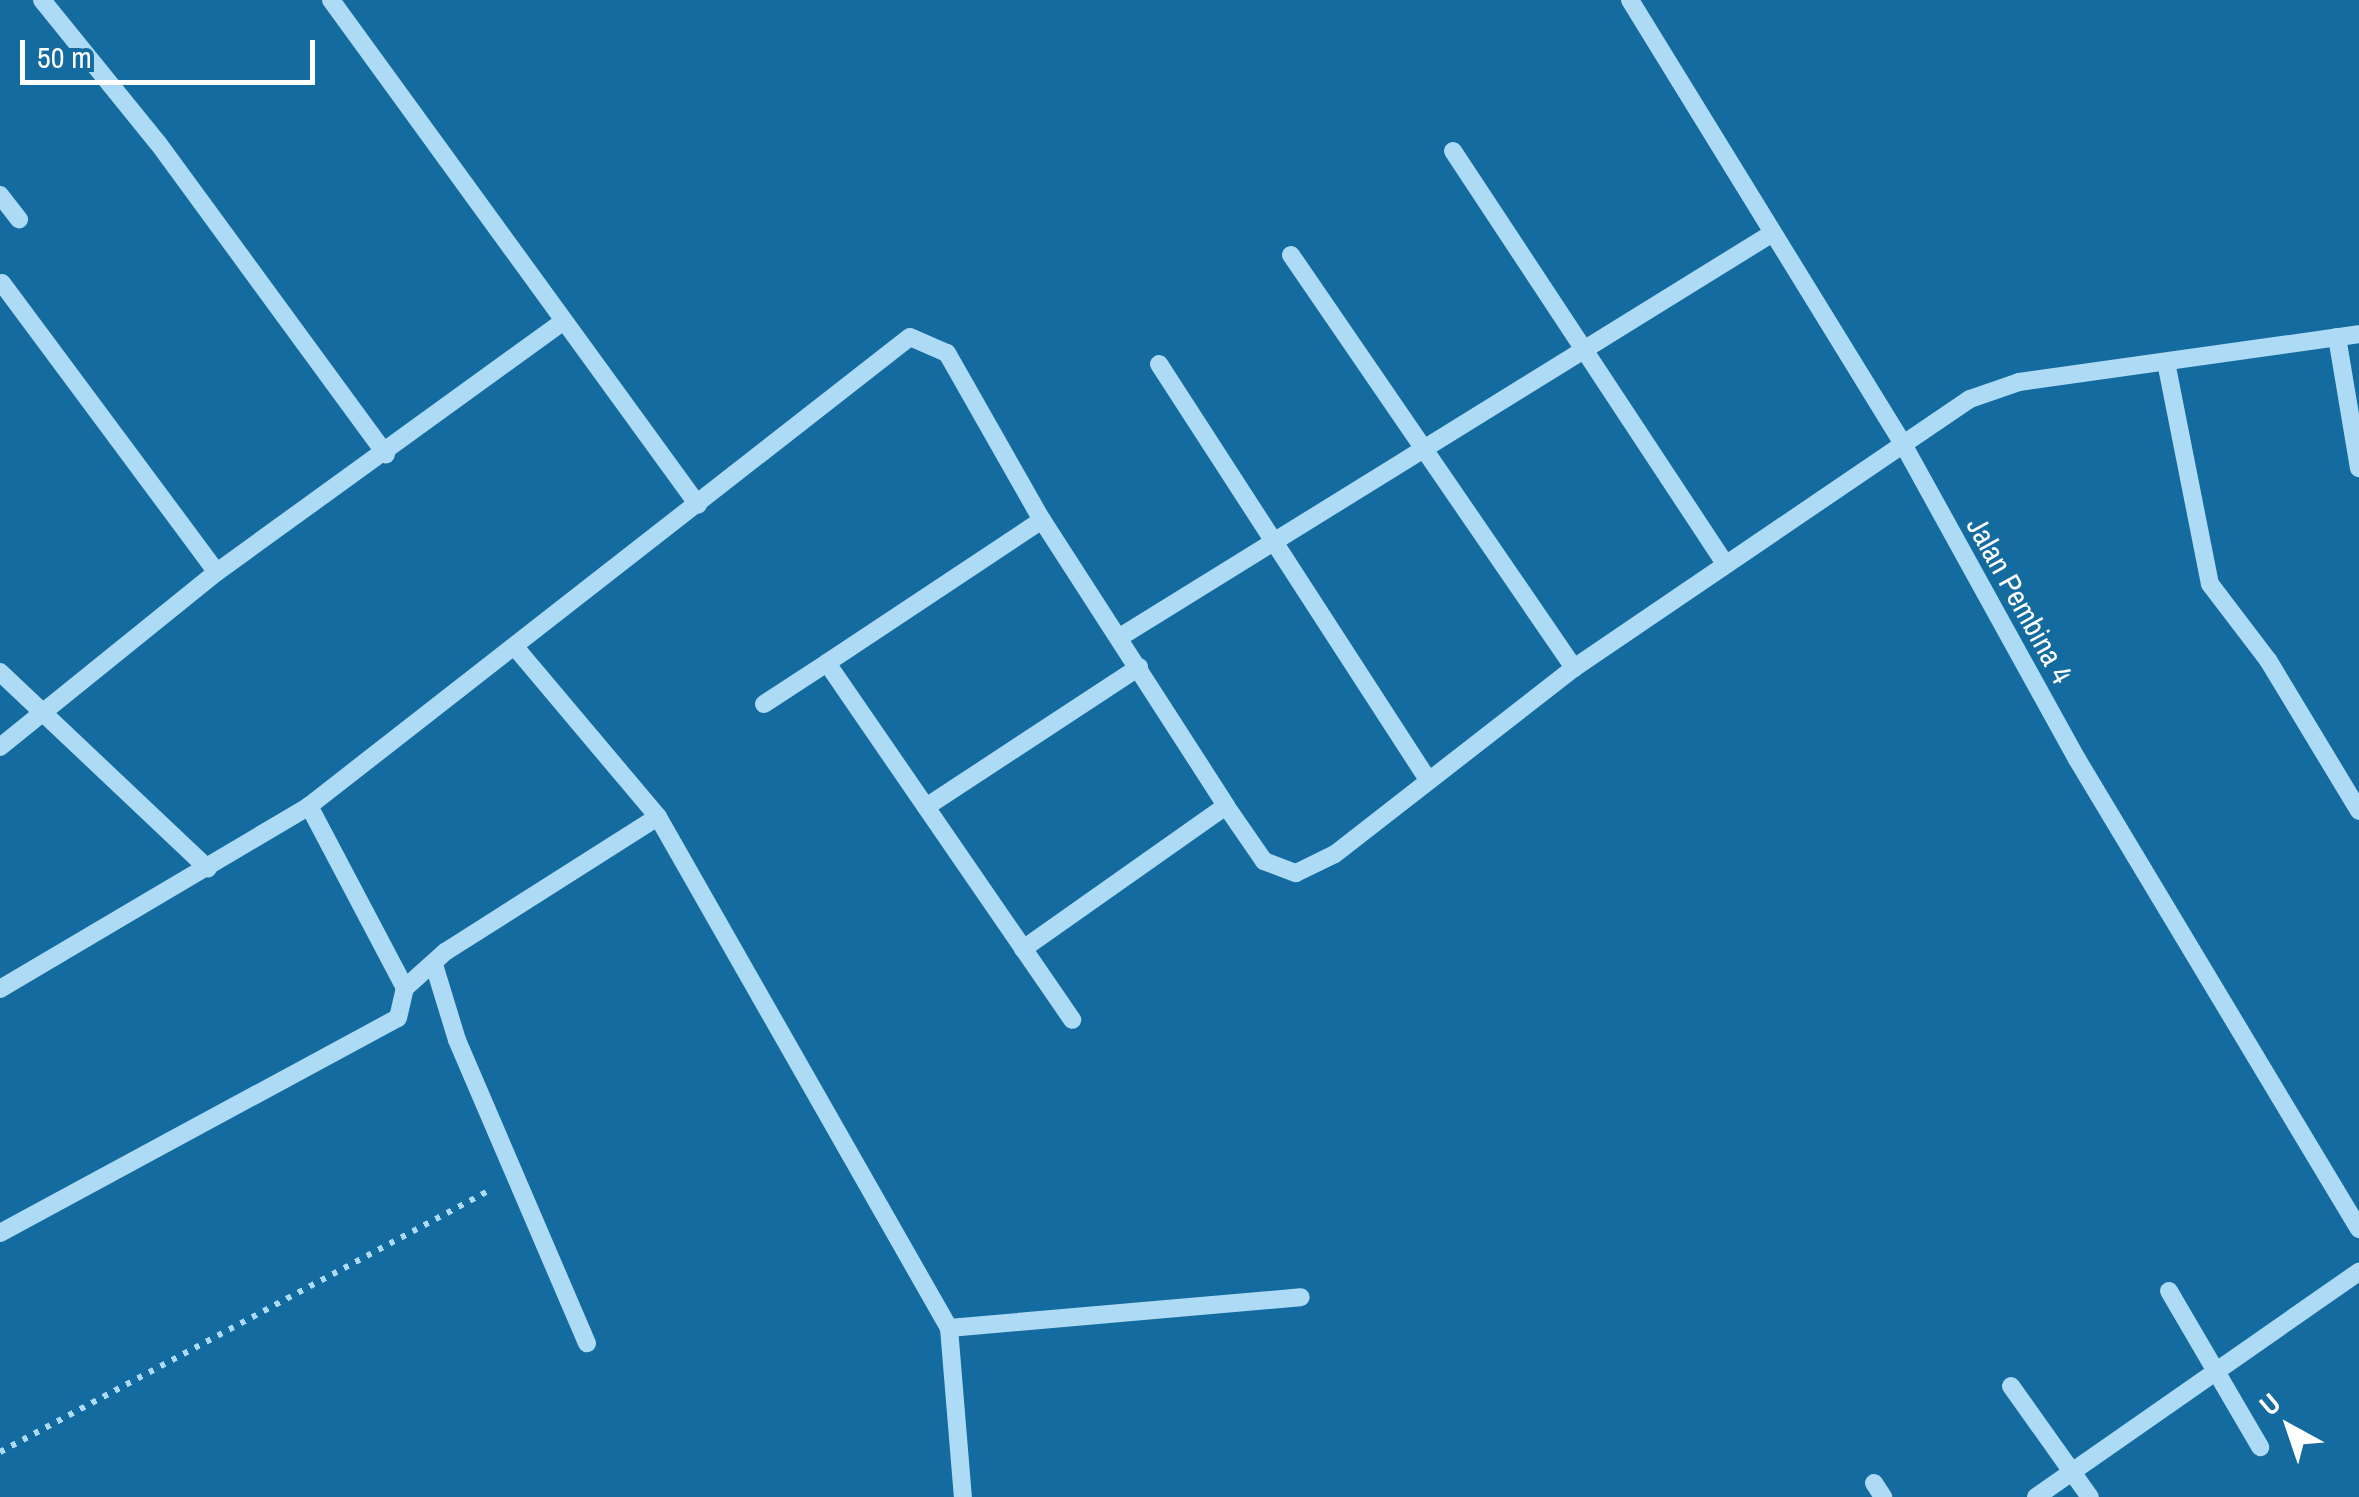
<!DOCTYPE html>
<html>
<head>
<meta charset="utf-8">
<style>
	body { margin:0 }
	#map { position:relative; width:2359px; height:1497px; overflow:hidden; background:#146b9f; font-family:"Archivo Narrow",sans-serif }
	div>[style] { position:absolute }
	.path>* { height:6px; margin-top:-3px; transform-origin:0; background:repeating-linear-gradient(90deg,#addaf4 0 5px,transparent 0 13px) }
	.minor>* { height:18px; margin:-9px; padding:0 9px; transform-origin:9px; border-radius:9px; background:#addaf4 }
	span { translate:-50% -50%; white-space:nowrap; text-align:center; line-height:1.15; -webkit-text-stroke:10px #146b9f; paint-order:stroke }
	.street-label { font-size:30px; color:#fff }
	.north { position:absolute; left:2239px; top:1377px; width:100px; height:100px; -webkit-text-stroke:8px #146b9f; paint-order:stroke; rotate:320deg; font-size:28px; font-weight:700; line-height:40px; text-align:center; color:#fff }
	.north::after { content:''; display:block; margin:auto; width:35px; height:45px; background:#fff; clip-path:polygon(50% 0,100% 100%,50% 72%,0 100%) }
	.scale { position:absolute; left:20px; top:40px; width:295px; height:45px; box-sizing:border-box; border:5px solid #fff; border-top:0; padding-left:12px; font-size:30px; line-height:35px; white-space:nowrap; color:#fff; -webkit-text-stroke:8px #146b9f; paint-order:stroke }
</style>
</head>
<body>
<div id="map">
	<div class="path">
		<div style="left:0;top:1452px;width:558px;rotate:-28.13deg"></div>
	</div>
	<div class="minor">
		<div style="left:42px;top:0;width:184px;rotate:51deg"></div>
		<div style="left:158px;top:143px;width:386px;rotate:53.8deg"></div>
		<div style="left:331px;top:0;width:624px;rotate:53.99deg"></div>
		<div style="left:1630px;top:0;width:521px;rotate:58.41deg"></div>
		<div style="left:1903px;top:444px;width:360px;rotate:61.1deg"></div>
		<div style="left:2077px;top:759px;width:548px;rotate:59.04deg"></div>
		<div style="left:1453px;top:151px;width:495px;rotate:56.6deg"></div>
		<div style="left:0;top:195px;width:31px;rotate:52deg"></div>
		<div style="left:1291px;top:255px;width:501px;rotate:55.58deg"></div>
		<div style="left:2px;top:283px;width:360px;rotate:53.4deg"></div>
		<div style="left:2337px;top:337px;width:133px;rotate:80.5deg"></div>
		<div style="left:2166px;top:362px;width:226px;rotate:78.8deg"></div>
		<div style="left:2210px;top:584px;width:96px;rotate:52.7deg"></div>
		<div style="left:2268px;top:660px;width:176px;rotate:58.9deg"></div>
		<div style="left:1159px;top:364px;width:493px;rotate:57.1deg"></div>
		<div style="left:1042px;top:520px;width:258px;rotate:146.4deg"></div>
		<div style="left:827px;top:663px;width:433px;rotate:55.5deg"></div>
		<div style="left:1120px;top:637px;width:766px;rotate:-31.76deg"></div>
		<div style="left:515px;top:647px;width:222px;rotate:49.9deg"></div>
		<div style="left:658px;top:817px;width:588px;rotate:60.34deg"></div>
		<div style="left:949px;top:1328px;width:353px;rotate:-5deg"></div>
		<div style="left:0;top:672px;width:286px;rotate:43.4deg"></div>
		<div style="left:764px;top:704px;width:75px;rotate:-33.1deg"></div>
		<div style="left:0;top:747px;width:279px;rotate:-38.9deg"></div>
		<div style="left:217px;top:572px;width:426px;rotate:-35.9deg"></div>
		<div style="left:926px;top:807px;width:255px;rotate:-33.3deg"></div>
		<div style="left:1023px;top:949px;width:248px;rotate:-35.2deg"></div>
		<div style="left:435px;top:968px;width:75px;rotate:73deg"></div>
		<div style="left:457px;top:1040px;width:330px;rotate:66.8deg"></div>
		<div style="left:405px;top:988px;width:54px;rotate:-42deg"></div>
		<div style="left:445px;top:952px;width:252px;rotate:-32.4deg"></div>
		<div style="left:0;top:989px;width:359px;rotate:-30.6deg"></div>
		<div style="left:309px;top:806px;width:762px;rotate:-37.97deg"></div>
		<div style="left:910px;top:337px;width:40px;rotate:23.4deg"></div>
		<div style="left:947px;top:353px;width:192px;rotate:60.4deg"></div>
		<div style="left:1042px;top:520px;width:340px;rotate:57.2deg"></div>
		<div style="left:1226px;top:806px;width:67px;rotate:55.4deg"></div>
		<div style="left:1264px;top:861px;width:34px;rotate:21deg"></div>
		<div style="left:1296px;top:873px;width:43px;rotate:-26deg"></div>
		<div style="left:1335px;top:854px;width:303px;rotate:-37.9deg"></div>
		<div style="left:1574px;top:668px;width:479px;rotate:-34.2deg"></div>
		<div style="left:1970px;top:399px;width:52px;rotate:-19.1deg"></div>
		<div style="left:2019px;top:382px;width:343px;rotate:-8deg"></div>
		<div style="left:0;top:1233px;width:452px;rotate:-28.4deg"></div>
		<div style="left:398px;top:1018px;width:31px;rotate:-77deg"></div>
		<div style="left:405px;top:988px;width:206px;rotate:-117.8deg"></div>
		<div style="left:2169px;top:1291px;width:181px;rotate:59.7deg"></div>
		<div style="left:949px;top:1328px;width:170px;rotate:85.3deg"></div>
		<div style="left:2011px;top:1386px;width:136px;rotate:54.6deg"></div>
		<div style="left:1874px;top:1483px;width:17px;rotate:57deg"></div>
		<div style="left:2036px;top:1497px;width:394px;rotate:-34.9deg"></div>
	</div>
	<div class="street-label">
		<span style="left:2020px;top:600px;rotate:61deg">Jalan Pembina 4</span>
	</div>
	<div class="north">U</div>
	<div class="scale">50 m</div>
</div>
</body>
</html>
